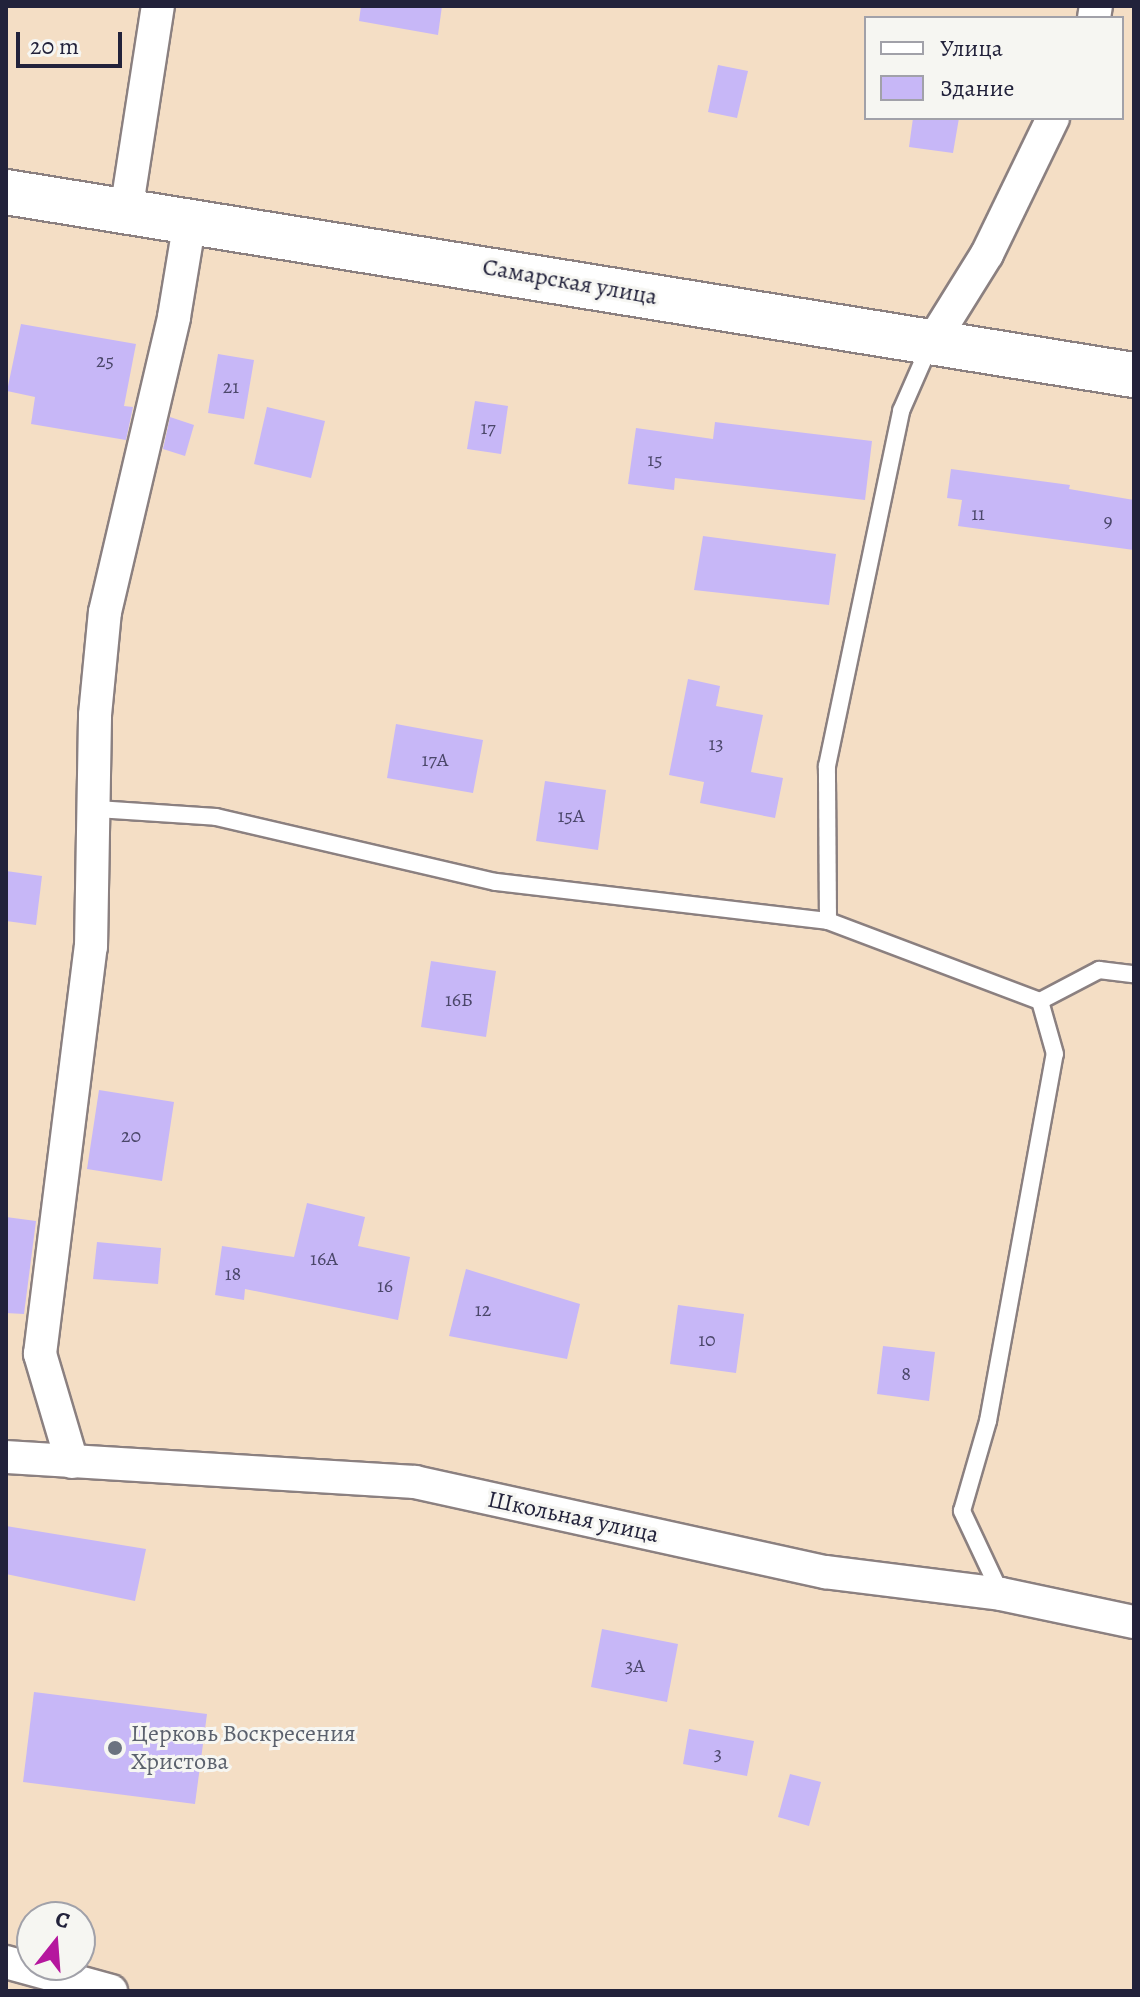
<!DOCTYPE html>
<html>
<head>
<meta charset="utf-8">
<style>
	body { margin:0 }
	#map { position:relative; width:1140px; height:1997px; overflow:hidden; background:#f4dec5; font-family:Alegreya,serif }
	div>[style] { position:absolute }
	.building>* { inset:0; background:#c7b7f7 }
	.roads { filter:drop-shadow(2px 0 #8b8080) drop-shadow(-2px 0 #8b8080) drop-shadow(0 2px #8b8080) drop-shadow(0 -2px #8b8080) }
	.lane>* { height:16px; margin:-8px; padding:0 8px; transform-origin:8px; border-radius:8px; background:#fff }
	.street>* { height:32px; margin:-16px; padding:0 16px; transform-origin:16px; border-radius:16px; background:#fff }
	.primary>* { height:44px; margin:-22px; padding:0 22px; transform-origin:22px; border-radius:22px; background:#fff }
	.dots>* { width:22px; height:22px; translate:-50% -50%; box-sizing:border-box; border:4px solid #f6f6f2; border-radius:50% }
	span { translate:-50% -50%; white-space:nowrap; text-align:center; line-height:1.15; -webkit-text-stroke:6px #f6f6f2; paint-order:stroke }
	.number-label { font-size:20px; color:#4b476a }
	.number-label span { -webkit-text-stroke-width:0 }
	.street-label { font-size:24px; color:#22223b }
	.worship-label { font-size:24px; color:#5b616d }
	.left { translate:0 -50%; text-align:left }
	.frame { position:absolute; inset:0; border:8px solid #22223b; pointer-events:none }
	.legend { position:absolute; left:864px; top:16px; width:260px; height:104px; box-sizing:border-box; background:#f6f6f2; border:2px solid #a1a1a9; margin:0; padding:10px 14px; list-style:none; font-size:24px; color:#22223b }
	.legend li { display:flex; align-items:center; gap:16px; height:40px }
	.legend b { width:40px; border:2px solid #a1a1a9 }
	.north { position:absolute; left:16px; top:1901px; width:80px; height:80px; box-sizing:border-box; background:#f6f6f2; border:2px solid #a1a1a9; border-radius:50%; rotate:17deg; font-size:22px; font-weight:700; line-height:32px; text-align:center; color:#22223b }
	.north::after { content:''; display:block; margin:auto; width:28px; height:36px; background:#b5179e; clip-path:polygon(50% 0,100% 100%,50% 72%,0 100%) }
	.scale { position:absolute; left:16px; top:32px; width:106px; height:36px; box-sizing:border-box; border:4px solid #22223b; border-top:0; padding-left:10px; font-size:24px; line-height:28px; white-space:nowrap; color:#22223b; -webkit-text-stroke:6px #f6f6f2; paint-order:stroke }
</style>
</head>
<body>
<div id="map">
	<div class="building">
		<div style="clip-path:polygon(361px 6px,442px 6px,438px 35px,359px 21px)"></div>
		<div style="clip-path:polygon(718px 65px,748px 71px,737px 118px,708px 112px)"></div>
		<div style="clip-path:polygon(913px 118px,959px 118px,953px 153px,909px 147px)"></div>
		<div style="clip-path:polygon(21px 324px,136px 344px,124px 406px,133px 407px,126px 440px,31px 424px,35px 397px,7px 391px)"></div>
		<div style="clip-path:polygon(218px 354px,254px 360px,244px 419px,208px 413px)"></div>
		<div style="clip-path:polygon(475px 401px,508px 406px,501px 454px,467px 449px)"></div>
		<div style="clip-path:polygon(267px 407px,325px 421px,311px 478px,254px 464px)"></div>
		<div style="clip-path:polygon(170px 417px,194px 425px,185px 456px,163px 449px)"></div>
		<div style="clip-path:polygon(715px 422px,872px 441px,865px 500px,675px 478px,674px 490px,628px 484px,636px 428px,713px 439px)"></div>
		<div style="clip-path:polygon(951px 469px,1070px 485px,1069px 489px,1134px 500px,1134px 550px,958px 526px,962px 500px,947px 498px)"></div>
		<div style="clip-path:polygon(703px 536px,836px 554px,829px 605px,694px 590px)"></div>
		<div style="clip-path:polygon(688px 679px,720px 686px,716px 706px,763px 715px,751px 772px,783px 778px,775px 818px,700px 803px,704px 782px,669px 775px)"></div>
		<div style="clip-path:polygon(396px 724px,483px 740px,473px 793px,387px 778px)"></div>
		<div style="clip-path:polygon(545px 781px,606px 790px,598px 850px,536px 841px)"></div>
		<div style="clip-path:polygon(6px 871px,42px 876px,36px 925px,6px 921px)"></div>
		<div style="clip-path:polygon(431px 961px,496px 971px,486px 1037px,421px 1027px)"></div>
		<div style="clip-path:polygon(99px 1090px,174px 1102px,162px 1181px,87px 1169px)"></div>
		<div style="clip-path:polygon(307px 1203px,365px 1217px,358px 1246px,410px 1257px,398px 1320px,245px 1289px,244px 1300px,215px 1295px,222px 1246px,294px 1257px)"></div>
		<div style="clip-path:polygon(6px 1217px,36px 1221px,24px 1314px,6px 1313px)"></div>
		<div style="clip-path:polygon(97px 1242px,161px 1248px,158px 1284px,93px 1279px)"></div>
		<div style="clip-path:polygon(466px 1269px,580px 1304px,567px 1359px,449px 1336px)"></div>
		<div style="clip-path:polygon(678px 1305px,744px 1314px,736px 1373px,670px 1364px)"></div>
		<div style="clip-path:polygon(883px 1346px,935px 1352px,929px 1401px,877px 1394px)"></div>
		<div style="clip-path:polygon(6px 1526px,146px 1549px,135px 1601px,6px 1574px)"></div>
		<div style="clip-path:polygon(602px 1629px,678px 1644px,667px 1702px,591px 1687px)"></div>
		<div style="clip-path:polygon(34px 1692px,207px 1714px,195px 1804px,23px 1782px)"></div>
		<div style="clip-path:polygon(689px 1729px,754px 1741px,747px 1776px,683px 1764px)"></div>
		<div style="clip-path:polygon(790px 1774px,821px 1782px,809px 1826px,778px 1817px)"></div>
	</div>
	<div class="roads">
		<div class="lane">
			<div style="left:97px;top:809px;width:119px;rotate:3.8deg"></div>
			<div style="left:216px;top:817px;width:287px;rotate:13.1deg"></div>
			<div style="left:496px;top:882px;width:334px;rotate:6.7deg"></div>
			<div style="left:828px;top:921px;width:227px;rotate:20.7deg"></div>
			<div style="left:1040px;top:1001px;width:67px;rotate:-27.7deg"></div>
			<div style="left:1099px;top:970px;width:35px;rotate:7deg"></div>
			<div style="left:828px;top:921px;width:155px;rotate:-90.4deg"></div>
			<div style="left:827px;top:766px;width:363px;rotate:-78.2deg"></div>
			<div style="left:901px;top:411px;width:72px;rotate:-66.3deg"></div>
			<div style="left:1001px;top:1594px;width:92px;rotate:-115.2deg"></div>
			<div style="left:962px;top:1511px;width:94px;rotate:-73.9deg"></div>
			<div style="left:988px;top:1421px;width:373px;rotate:-79.7deg"></div>
			<div style="left:1055px;top:1054px;width:55px;rotate:-105.8deg"></div>
		</div>
		<div class="street">
			<div style="left:1094px;top:18px;width:12px;rotate:-81deg"></div>
			<div style="left:126px;top:212px;width:208px;rotate:-81.2deg"></div>
			<div style="left:931px;top:344px;width:106px;rotate:-58.1deg"></div>
			<div style="left:987px;top:254px;width:151px;rotate:-64.1deg"></div>
			<div style="left:6px;top:1457px;width:410px;rotate:3.5deg"></div>
			<div style="left:415px;top:1482px;width:420px;rotate:12.4deg"></div>
			<div style="left:825px;top:1572px;width:177px;rotate:7.1deg"></div>
			<div style="left:1001px;top:1594px;width:136px;rotate:11.9deg"></div>
			<div style="left:72px;top:1462px;width:113px;rotate:-106.5deg"></div>
			<div style="left:40px;top:1354px;width:410px;rotate:-82.9deg"></div>
			<div style="left:91px;top:947px;width:232px;rotate:-89deg"></div>
			<div style="left:95px;top:715px;width:103px;rotate:-84.5deg"></div>
			<div style="left:105px;top:612px;width:303px;rotate:-76.8deg"></div>
			<div style="left:174px;top:317px;width:98px;rotate:-80.6deg"></div>
			<div style="left:6px;top:1962px;width:109px;rotate:15.4deg"></div>
		</div>
		<div class="primary">
			<div style="left:6px;top:192px;width:1143px;rotate:9.22deg"></div>
		</div>
	</div>
	<div class="dots">
		<div style="left:115px;top:1748px;background:#6b7280"></div>
	</div>
	<div class="number-label">
		<span style="left:105px;top:360px">25</span>
		<span style="left:231px;top:386px">21</span>
		<span style="left:488px;top:427px">17</span>
		<span style="left:655px;top:459px">15</span>
		<span style="left:978px;top:513px">11</span>
		<span style="left:1108px;top:520px">9</span>
		<span style="left:716px;top:743px">13</span>
		<span style="left:435px;top:759px">17А</span>
		<span style="left:571px;top:815px">15А</span>
		<span style="left:459px;top:999px">16Б</span>
		<span style="left:131px;top:1135px">20</span>
		<span style="left:324px;top:1258px">16А</span>
		<span style="left:233px;top:1273px">18</span>
		<span style="left:385px;top:1285px">16</span>
		<span style="left:483px;top:1309px">12</span>
		<span style="left:707px;top:1339px">10</span>
		<span style="left:906px;top:1373px">8</span>
		<span style="left:635px;top:1665px">3А</span>
		<span style="left:718px;top:1753px">3</span>
	</div>
	<div class="street-label">
		<span style="left:570px;top:282px;rotate:10deg">Самарская улица</span>
		<span style="left:573px;top:1517px;rotate:12deg">Школьная улица</span>
	</div>
	<div class="worship-label">
		<span class="left" style="left:131px;top:1748px">Церковь Воскресения<br>Христова</span>
	</div>
	<div class="frame"></div>
	<ul class="legend">
	<li><b style="height:10px;background:#fff"></b>Улица</li>
	<li><b style="height:22px;background:#c7b7f7"></b>Здание</li>
	</ul>
	<div class="north">С</div>
	<div class="scale">20 m</div>
</div>
</body>
</html>
